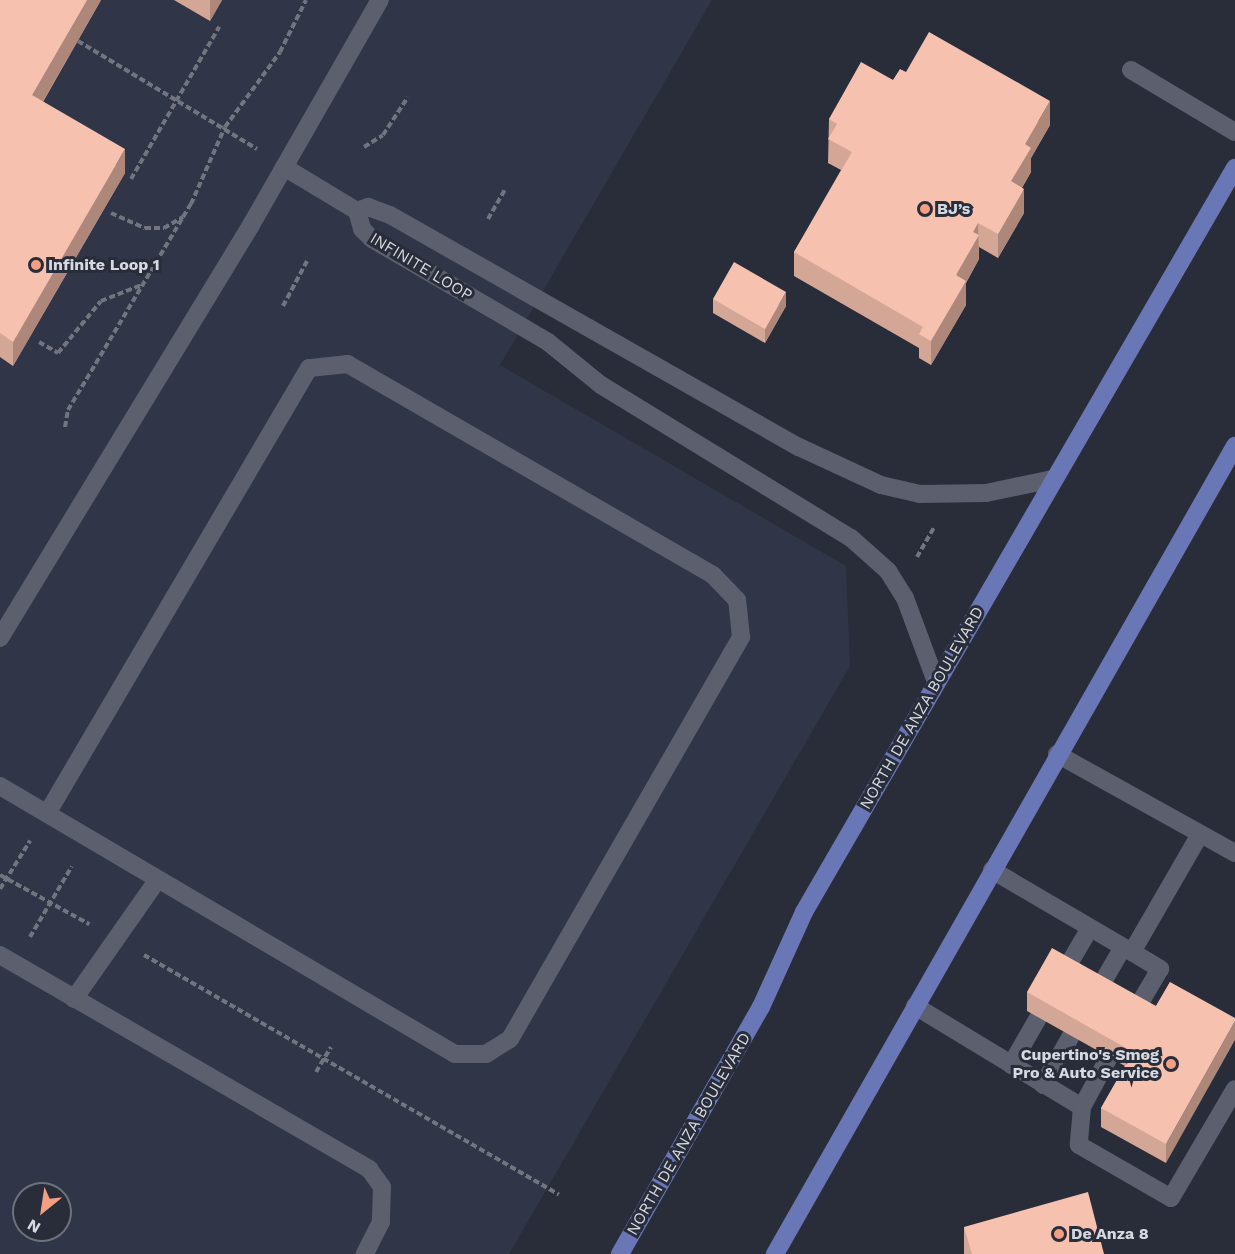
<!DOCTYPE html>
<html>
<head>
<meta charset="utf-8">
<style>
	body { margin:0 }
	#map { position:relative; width:1235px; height:1254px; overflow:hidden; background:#292d3a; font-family:"Work Sans",sans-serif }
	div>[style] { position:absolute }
	.built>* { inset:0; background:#303548 }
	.path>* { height:4px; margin-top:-2px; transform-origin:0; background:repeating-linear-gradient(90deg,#727580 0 6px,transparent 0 9px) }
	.lane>* { height:18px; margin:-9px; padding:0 9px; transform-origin:9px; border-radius:9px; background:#5b5f6e }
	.street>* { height:18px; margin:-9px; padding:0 9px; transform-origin:9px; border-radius:9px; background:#5b5f6e }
	.primary>* { height:18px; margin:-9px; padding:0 9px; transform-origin:9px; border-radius:9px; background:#6977b7 }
	.wall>* { inset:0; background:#d4a696 }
	.shaded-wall>* { inset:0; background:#ad877a }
	.building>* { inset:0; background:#f7c1af }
	.dots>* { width:16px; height:16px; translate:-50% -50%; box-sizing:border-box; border:3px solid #292d3a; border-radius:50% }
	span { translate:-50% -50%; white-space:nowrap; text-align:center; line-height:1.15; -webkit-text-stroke:6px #292d3a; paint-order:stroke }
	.poi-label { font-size:16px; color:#d6d9e1; font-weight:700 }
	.left { translate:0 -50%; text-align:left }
	.right { translate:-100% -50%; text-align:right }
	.street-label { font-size:16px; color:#d6d9e1 }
	.north { position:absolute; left:12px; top:1182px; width:60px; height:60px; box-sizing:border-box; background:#292d3a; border:2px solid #6e727d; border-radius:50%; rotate:210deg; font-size:16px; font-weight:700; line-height:24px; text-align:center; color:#d6d9e1 }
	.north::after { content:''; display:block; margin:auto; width:21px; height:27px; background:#f39f83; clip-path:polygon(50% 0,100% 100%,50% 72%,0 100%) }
</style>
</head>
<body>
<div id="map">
	<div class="built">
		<div style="clip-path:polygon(evenodd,0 0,712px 0,500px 365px,846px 566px,850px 666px,509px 1254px,0 1254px,0 0,24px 1194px,60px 1194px,60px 1230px,24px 1230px,24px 1194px)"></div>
	</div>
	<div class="path">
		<div style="left:78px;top:41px;width:209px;rotate:31.1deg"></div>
		<div style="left:364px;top:147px;width:22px;rotate:-32deg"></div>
		<div style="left:383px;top:135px;width:45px;rotate:-56.7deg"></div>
		<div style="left:131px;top:179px;width:176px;rotate:-59.9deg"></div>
		<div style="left:111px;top:213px;width:37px;rotate:24deg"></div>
		<div style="left:145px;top:228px;width:19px"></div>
		<div style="left:164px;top:228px;width:22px;rotate:-30deg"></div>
		<div style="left:488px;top:219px;width:34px;rotate:-60deg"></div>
		<div style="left:283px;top:306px;width:51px;rotate:-61.9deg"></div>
		<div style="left:39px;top:342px;width:22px;rotate:30deg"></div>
		<div style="left:58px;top:353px;width:67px;rotate:-50.4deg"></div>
		<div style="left:101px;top:301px;width:46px;rotate:-21.6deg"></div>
		<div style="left:65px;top:427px;width:17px;rotate:-80deg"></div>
		<div style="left:68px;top:410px;width:240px;rotate:-59.2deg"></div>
		<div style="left:191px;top:204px;width:84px;rotate:-66.2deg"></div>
		<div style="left:225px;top:127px;width:93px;rotate:-53.7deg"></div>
		<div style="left:280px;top:52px;width:58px;rotate:-63.4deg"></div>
		<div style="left:917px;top:557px;width:34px;rotate:-60deg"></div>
		<div style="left:0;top:875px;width:102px;rotate:28.8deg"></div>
		<div style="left:0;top:889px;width:57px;rotate:-58deg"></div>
		<div style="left:30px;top:937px;width:82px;rotate:-59.4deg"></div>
		<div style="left:144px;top:955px;width:479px;rotate:30deg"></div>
		<div style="left:316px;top:1072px;width:29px;rotate:-59deg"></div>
	</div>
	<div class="lane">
		<div style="left:1131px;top:70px;width:121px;rotate:30.8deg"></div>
		<div style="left:284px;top:167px;width:85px;rotate:31.1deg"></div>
		<div style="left:357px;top:211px;width:12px;rotate:-20deg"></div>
		<div style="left:368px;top:207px;width:23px;rotate:20deg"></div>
		<div style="left:390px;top:215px;width:470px;rotate:29.6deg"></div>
		<div style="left:799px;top:447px;width:90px;rotate:24.9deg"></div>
		<div style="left:881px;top:485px;width:40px;rotate:13deg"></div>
		<div style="left:920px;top:494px;width:66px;rotate:-0.9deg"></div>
		<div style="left:986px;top:493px;width:68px;rotate:-11.8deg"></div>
		<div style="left:357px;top:211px;width:19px;rotate:74deg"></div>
		<div style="left:362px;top:229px;width:14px;rotate:45deg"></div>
		<div style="left:372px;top:239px;width:204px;rotate:30.3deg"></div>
		<div style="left:548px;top:342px;width:68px;rotate:39.1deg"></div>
		<div style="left:601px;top:385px;width:293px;rotate:31.5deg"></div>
		<div style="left:851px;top:538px;width:50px;rotate:41.7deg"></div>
		<div style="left:888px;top:571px;width:32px;rotate:58deg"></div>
		<div style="left:905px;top:598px;width:90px;rotate:69.7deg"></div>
		<div style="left:0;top:786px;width:528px;rotate:30.5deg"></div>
		<div style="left:455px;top:1054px;width:31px"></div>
		<div style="left:486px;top:1054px;width:28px;rotate:-32deg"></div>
		<div style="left:510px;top:1039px;width:464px;rotate:-60.1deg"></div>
		<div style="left:741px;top:637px;width:37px;rotate:-96deg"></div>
		<div style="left:737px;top:600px;width:35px;rotate:-134deg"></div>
		<div style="left:713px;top:575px;width:422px;rotate:-150deg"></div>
		<div style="left:348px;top:364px;width:39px;rotate:174deg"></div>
		<div style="left:309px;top:368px;width:515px;rotate:120.45deg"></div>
		<div style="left:992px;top:870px;width:162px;rotate:30.4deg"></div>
		<div style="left:1132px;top:952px;width:136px;rotate:-60deg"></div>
		<div style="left:1132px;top:952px;width:33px;rotate:31deg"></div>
		<div style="left:1160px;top:969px;width:51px;rotate:120.6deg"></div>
		<div style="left:0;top:955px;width:427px;rotate:30.1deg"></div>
		<div style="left:369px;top:1169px;width:22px;rotate:54deg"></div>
		<div style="left:382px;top:1187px;width:35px;rotate:92deg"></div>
		<div style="left:381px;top:1222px;width:36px;rotate:117deg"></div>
		<div style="left:1063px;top:974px;width:53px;rotate:-59.6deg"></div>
		<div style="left:1097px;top:992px;width:52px;rotate:-60deg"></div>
		<div style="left:74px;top:999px;width:146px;rotate:-55deg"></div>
		<div style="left:915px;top:1006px;width:195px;rotate:31.2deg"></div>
		<div style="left:1082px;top:1107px;width:38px;rotate:95deg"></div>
		<div style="left:1079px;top:1145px;width:106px;rotate:29.9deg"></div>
		<div style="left:1171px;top:1198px;width:126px;rotate:-59.6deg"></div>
		<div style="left:1011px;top:1065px;width:54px;rotate:-60.1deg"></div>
		<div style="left:1043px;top:1085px;width:56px;rotate:-60.3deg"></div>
		<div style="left:1082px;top:1107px;width:57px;rotate:-61.6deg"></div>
	</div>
	<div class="street">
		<div style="left:0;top:638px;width:483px;rotate:-58.7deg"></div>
		<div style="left:251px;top:225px;width:259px;rotate:-60.2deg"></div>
		<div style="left:1057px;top:754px;width:204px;rotate:29.1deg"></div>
	</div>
	<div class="primary">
		<div style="left:620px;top:1254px;width:284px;rotate:-60.3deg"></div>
		<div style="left:761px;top:1007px;width:104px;rotate:-65.6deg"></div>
		<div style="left:804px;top:912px;width:860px;rotate:-59.92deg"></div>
		<div style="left:775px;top:1254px;width:930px;rotate:-60.35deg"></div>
	</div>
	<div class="wall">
		<div style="clip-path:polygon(0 0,101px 0,43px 102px,125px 173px,13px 366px,0 357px)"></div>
		<div style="clip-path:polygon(174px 0,222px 0,210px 21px)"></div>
		<div style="clip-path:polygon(906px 72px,1050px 125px,1031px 158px,1031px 172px,1022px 188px,1024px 213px,998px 258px,979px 247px,979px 259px,966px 283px,966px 305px,931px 365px,919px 358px,919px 348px,794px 276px,794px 252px,841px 170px,828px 163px,829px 119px)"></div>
		<div style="clip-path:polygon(713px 299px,786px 306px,765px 343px,713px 313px)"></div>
		<div style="clip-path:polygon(1170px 982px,1166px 1163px,1101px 1127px,1101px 1108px,1125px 1066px,1027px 1011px,1027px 992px,1156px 1006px)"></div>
		<div style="clip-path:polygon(964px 1227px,1104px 1254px,964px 1254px)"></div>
	</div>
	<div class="shaded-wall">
		<div style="clip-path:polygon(87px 0,101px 0,32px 120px,32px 95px)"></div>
		<div style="clip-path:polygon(210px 0,222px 0,210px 21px)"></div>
		<div style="clip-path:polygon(1050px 101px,1050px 125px,1031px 158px,1031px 172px,1011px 206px,1011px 181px,1025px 144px)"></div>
		<div style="clip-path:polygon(125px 149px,125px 173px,13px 366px,13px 342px)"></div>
		<div style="clip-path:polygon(1024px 189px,1024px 213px,998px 258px,998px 234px)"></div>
		<div style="clip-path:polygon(978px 223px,979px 259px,966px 283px,966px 305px,931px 365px,931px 341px,973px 232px)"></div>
		<div style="clip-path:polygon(786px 292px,786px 306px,765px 343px,765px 329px)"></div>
		<div style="clip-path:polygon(1235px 1021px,1235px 1040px,1166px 1163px,1166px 1144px)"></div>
	</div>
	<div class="building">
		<div style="clip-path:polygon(0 0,87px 0,32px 95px,125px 149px,13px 342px,0 333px)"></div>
		<div style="clip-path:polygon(929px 32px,1050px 101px,1025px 144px,1031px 148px,1011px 181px,1024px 189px,998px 234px,978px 223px,973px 232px,979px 235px,956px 275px,966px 281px,931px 341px,919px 334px,923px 327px,794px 252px,852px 152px,828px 139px,837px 124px,829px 119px,861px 62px,893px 80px,900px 69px,906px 72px)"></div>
		<div style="clip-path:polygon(734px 262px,786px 292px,765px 329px,713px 299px)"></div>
		<div style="clip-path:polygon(1052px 948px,1156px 1006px,1170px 982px,1235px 1018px,1235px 1021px,1166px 1144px,1101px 1108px,1133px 1052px,1027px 992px)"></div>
		<div style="clip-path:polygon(1088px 1192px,1104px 1254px,972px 1254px,964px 1227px)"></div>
	</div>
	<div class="dots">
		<div style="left:925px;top:209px;background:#f39f83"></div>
		<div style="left:36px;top:265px;background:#f39f83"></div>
		<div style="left:1171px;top:1064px;background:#f39f83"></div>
		<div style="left:1059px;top:1234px;background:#f39f83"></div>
	</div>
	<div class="poi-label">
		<span class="left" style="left:937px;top:209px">BJ’s</span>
		<span class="left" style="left:48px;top:265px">Infinite Loop 1</span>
		<span class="right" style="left:1159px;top:1064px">Cupertino's Smog<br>Pro &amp; Auto Service</span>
		<span class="left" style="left:1071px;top:1234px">De Anza 8</span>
	</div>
	<div class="street-label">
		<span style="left:421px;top:267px;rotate:31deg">INFINITE LOOP</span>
		<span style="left:922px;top:708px;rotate:-60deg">NORTH DE ANZA BOULEVARD</span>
		<span style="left:689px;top:1134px;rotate:-60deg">NORTH DE ANZA BOULEVARD</span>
	</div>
	<div class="north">N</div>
</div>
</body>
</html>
